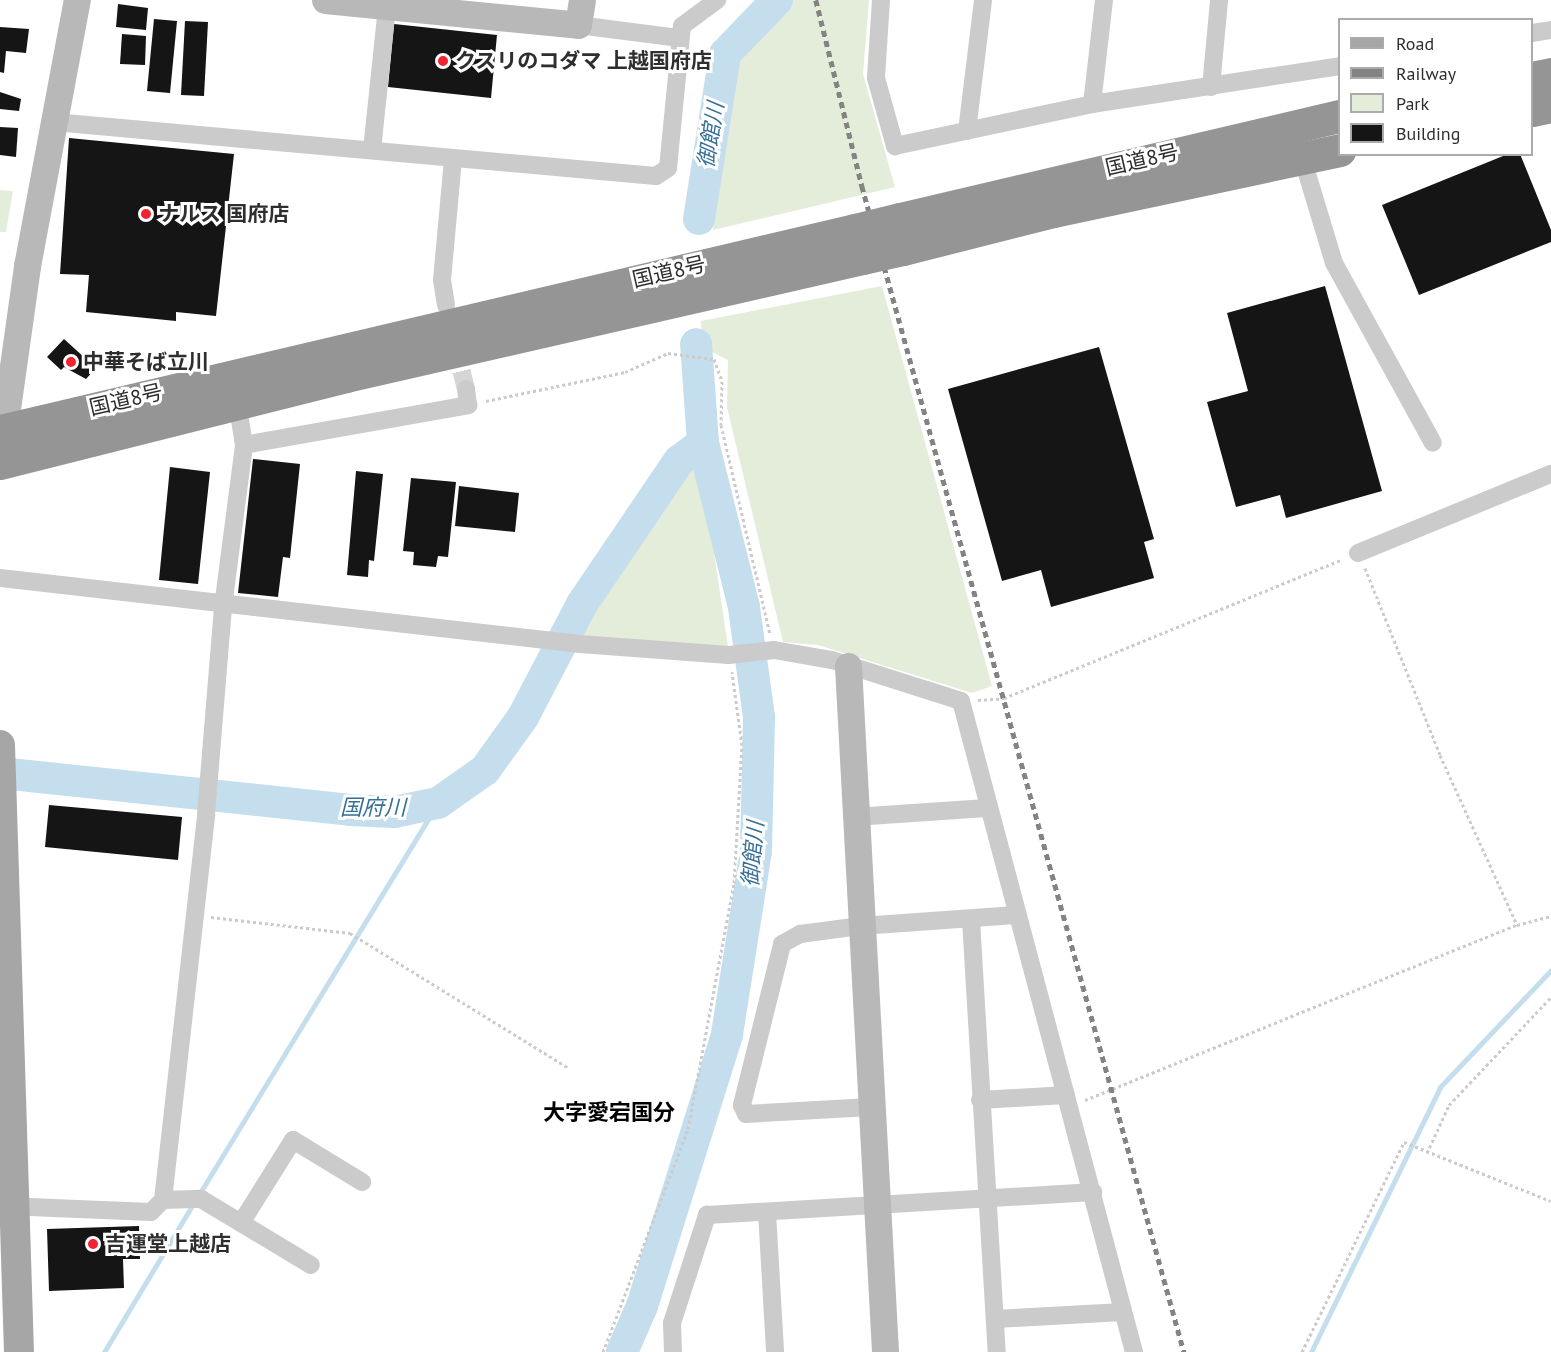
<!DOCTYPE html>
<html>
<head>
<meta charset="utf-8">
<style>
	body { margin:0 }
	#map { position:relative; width:1551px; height:1352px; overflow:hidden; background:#fff; font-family:"PT Sans","Noto Sans JP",sans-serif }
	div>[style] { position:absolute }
	.green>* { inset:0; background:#e4edda }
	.stream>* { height:5px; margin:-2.5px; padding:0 2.5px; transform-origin:2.5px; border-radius:2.5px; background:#c5deee }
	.river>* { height:32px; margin:-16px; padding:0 16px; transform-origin:16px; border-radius:16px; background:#c5deee }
	.building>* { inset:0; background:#151515 }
	.street-tunnel>* { height:18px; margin-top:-9px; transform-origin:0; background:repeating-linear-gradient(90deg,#d5d5d5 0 18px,transparent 0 27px) }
	.path>* { height:3px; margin-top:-1.5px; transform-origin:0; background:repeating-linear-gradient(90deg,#cbcbcb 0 3px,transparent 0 6px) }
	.street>* { height:18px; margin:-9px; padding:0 9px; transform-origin:9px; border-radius:9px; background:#cbcbcb }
	.secondary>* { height:27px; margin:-13.5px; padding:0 13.5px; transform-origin:13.5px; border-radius:13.5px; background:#b8b8b8 }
	.primary>* { height:30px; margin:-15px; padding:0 15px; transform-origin:15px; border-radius:15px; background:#a6a6a6 }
	.highway>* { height:33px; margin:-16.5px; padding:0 16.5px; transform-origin:16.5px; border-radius:16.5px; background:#959595 }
	.rail>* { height:4.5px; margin-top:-2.25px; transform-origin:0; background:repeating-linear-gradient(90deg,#838383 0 6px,transparent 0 10.5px) }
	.highway-bridge>* { height:33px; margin:-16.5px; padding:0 16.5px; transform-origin:16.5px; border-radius:16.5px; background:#959595 }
	.dots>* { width:16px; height:16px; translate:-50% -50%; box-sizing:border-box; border:3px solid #fff; border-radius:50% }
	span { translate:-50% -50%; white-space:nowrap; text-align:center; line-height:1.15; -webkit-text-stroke:6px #fff; paint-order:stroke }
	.poi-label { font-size:21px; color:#2e2e2e; font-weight:700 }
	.left { translate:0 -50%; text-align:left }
	.street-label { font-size:21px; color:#2e2e2e }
	.water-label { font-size:22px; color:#367097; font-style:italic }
	.neighbourhood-label { font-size:22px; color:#000; font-weight:700 }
	.legend { position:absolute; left:1338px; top:18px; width:195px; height:138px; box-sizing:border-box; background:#fff; border:2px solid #ababab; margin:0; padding:8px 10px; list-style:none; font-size:18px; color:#2e2e2e }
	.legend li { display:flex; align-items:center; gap:12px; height:30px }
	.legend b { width:30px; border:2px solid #ababab }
</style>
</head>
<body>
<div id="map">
	<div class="green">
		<div style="clip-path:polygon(792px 0,869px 0,863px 74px,895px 187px,713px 230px,721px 131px,733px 63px,756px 32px)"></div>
		<div style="clip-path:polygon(0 190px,13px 191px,6px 232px,0 232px)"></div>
		<div style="clip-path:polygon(882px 286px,992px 686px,972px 693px,818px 645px,783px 642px,727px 407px,728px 360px,702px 347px,701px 321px)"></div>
		<div style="clip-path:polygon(692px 465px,701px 469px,703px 478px,728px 647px,576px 635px,675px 477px)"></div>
	</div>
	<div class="stream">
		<div style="left:198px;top:1196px;width:460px;rotate:-58.6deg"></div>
		<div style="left:104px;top:1352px;width:173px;rotate:-59deg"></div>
		<div style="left:1311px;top:1352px;width:295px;rotate:-64deg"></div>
		<div style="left:1440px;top:1087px;width:161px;rotate:-46.5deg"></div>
	</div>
	<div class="river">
		<div style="left:699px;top:219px;width:167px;rotate:-81deg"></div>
		<div style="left:725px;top:54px;width:75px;rotate:-46.1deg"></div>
		<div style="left:0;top:773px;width:352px;rotate:6deg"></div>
		<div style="left:350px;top:810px;width:44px;rotate:2.6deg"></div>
		<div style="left:394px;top:812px;width:45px;rotate:-11.6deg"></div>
		<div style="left:438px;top:803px;width:57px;rotate:-35.1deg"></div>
		<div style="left:485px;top:770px;width:65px;rotate:-54.4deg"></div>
		<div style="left:523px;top:717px;width:127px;rotate:-62.4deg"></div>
		<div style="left:582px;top:604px;width:173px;rotate:-55.9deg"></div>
		<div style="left:679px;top:461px;width:30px;rotate:-37deg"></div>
		<div style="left:622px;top:1352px;width:50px;rotate:-66.5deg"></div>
		<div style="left:642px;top:1306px;width:285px;rotate:-72.6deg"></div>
		<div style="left:727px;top:1034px;width:185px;rotate:-81deg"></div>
		<div style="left:756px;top:851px;width:134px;rotate:-88.7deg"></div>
		<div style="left:759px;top:717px;width:111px;rotate:-97.8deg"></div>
		<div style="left:744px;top:607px;width:169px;rotate:-104deg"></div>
		<div style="left:703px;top:443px;width:99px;rotate:-94deg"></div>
	</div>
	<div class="building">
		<div style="clip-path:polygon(118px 4px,148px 8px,146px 30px,116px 27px)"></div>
		<div style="clip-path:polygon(154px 19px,177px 21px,170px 93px,147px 91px)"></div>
		<div style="clip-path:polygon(185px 21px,208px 22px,204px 96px,181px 95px)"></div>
		<div style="clip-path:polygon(394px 24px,497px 35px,491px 98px,388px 87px)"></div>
		<div style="clip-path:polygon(0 27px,29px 29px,26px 53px,6px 51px,4px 73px,0 72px)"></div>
		<div style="clip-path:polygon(122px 34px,146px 36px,145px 65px,120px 64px)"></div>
		<div style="clip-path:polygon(0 92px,21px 99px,19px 111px,0 109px)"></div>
		<div style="clip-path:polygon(0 127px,18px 128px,16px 157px,0 155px)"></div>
		<div style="clip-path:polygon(69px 138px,234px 154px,216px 316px,176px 312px,176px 321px,86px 312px,89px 275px,60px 274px)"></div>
		<div style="clip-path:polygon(1508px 154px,1520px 154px,1551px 230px,1551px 242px,1419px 295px,1382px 205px)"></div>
		<div style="clip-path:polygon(1325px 286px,1382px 491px,1286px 518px,1280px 495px,1236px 507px,1207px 402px,1248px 391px,1227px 313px)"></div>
		<div style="clip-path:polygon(64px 339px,96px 368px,86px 379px,64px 367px,61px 370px,47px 357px)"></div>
		<div style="clip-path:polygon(1099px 347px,1154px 539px,1144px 542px,1154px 578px,1051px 607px,1041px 570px,1002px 581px,948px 389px)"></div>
		<div style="clip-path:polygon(253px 459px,300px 464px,290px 558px,283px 557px,278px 597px,238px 593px)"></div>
		<div style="clip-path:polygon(170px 467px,210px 472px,198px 584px,159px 580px)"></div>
		<div style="clip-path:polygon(356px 471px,383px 474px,374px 561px,369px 560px,368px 577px,347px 575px)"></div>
		<div style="clip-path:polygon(411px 478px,456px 482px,448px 557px,438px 556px,436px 567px,413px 565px,414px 552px,403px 551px)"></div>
		<div style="clip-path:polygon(459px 486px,519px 493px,515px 532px,455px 526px)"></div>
		<div style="clip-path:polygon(49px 805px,182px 817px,178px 860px,45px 847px)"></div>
		<div style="clip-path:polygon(139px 1226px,140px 1259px,123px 1259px,124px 1288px,49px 1291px,47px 1229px)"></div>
	</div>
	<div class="street-tunnel">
		<div style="left:455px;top:345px;width:45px;rotate:76deg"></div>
	</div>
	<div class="path">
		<div style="left:486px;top:401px;width:142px;rotate:-11.8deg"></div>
		<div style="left:625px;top:372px;width:47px;rotate:-23.8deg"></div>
		<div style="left:668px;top:353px;width:46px;rotate:7.4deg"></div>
		<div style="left:714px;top:359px;width:23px;rotate:70deg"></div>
		<div style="left:722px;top:381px;width:44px;rotate:91.3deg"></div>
		<div style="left:721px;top:425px;width:215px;rotate:76.8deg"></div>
		<div style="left:1365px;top:568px;width:201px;rotate:68.1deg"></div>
		<div style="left:1440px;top:755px;width:187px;rotate:65.6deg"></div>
		<div style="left:978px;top:700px;width:26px;rotate:-4deg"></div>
		<div style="left:1004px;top:698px;width:366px;rotate:-22.3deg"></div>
		<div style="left:211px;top:917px;width:140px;rotate:6.6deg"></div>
		<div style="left:350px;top:933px;width:257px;rotate:31.7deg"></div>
		<div style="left:1085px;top:1100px;width:466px;rotate:-22.1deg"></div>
		<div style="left:1517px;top:925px;width:35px;rotate:-15deg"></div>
		<div style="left:1427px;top:1153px;width:53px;rotate:-65.4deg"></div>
		<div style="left:1449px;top:1105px;width:149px;rotate:-46.6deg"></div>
		<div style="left:603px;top:1352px;width:239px;rotate:-69.1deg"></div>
		<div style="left:688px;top:1129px;width:250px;rotate:-79.4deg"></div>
		<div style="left:734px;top:883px;width:138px;rotate:-86.7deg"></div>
		<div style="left:742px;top:745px;width:74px;rotate:-97.8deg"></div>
		<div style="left:1302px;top:1352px;width:233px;rotate:-64.1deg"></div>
		<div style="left:1404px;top:1142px;width:158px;rotate:21.9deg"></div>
	</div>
	<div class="street">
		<div style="left:881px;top:0;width:78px;rotate:93.7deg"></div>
		<div style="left:876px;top:78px;width:71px;rotate:74.4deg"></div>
		<div style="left:895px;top:146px;width:201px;rotate:-12deg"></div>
		<div style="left:1092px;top:104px;width:251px;rotate:-8.7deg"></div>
		<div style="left:578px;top:25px;width:103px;rotate:7.3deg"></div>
		<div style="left:1532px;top:33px;width:19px;rotate:-9deg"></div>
		<div style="left:1211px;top:87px;width:87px;rotate:-84.7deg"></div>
		<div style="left:1092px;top:104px;width:105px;rotate:-83.4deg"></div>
		<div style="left:54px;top:122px;width:604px;rotate:5.13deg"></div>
		<div style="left:656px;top:176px;width:14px;rotate:-34deg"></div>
		<div style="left:668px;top:168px;width:143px;rotate:-84.4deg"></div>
		<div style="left:682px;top:26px;width:44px;rotate:-36.6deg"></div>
		<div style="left:967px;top:131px;width:132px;rotate:-83deg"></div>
		<div style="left:372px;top:150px;width:144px;rotate:-84deg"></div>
		<div style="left:1302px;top:157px;width:111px;rotate:73.2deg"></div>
		<div style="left:1334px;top:263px;width:205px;rotate:61.2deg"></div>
		<div style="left:446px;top:305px;width:25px;rotate:-99deg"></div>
		<div style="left:442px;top:280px;width:122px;rotate:-84.8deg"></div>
		<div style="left:244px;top:445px;width:228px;rotate:-10.1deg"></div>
		<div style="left:468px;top:405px;width:16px;rotate:-97deg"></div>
		<div style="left:1358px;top:553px;width:209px;rotate:-22.3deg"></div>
		<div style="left:0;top:578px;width:584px;rotate:6.49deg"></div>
		<div style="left:580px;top:644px;width:149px;rotate:4.2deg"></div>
		<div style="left:729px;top:655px;width:45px;rotate:-6.3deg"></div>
		<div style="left:774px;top:650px;width:59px;rotate:9.8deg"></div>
		<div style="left:832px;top:660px;width:135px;rotate:17.6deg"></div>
		<div style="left:961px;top:701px;width:674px;rotate:75.12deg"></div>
		<div style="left:854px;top:817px;width:133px;rotate:-3.9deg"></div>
		<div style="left:971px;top:920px;width:433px;rotate:86.6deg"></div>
		<div style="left:980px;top:1100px;width:86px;rotate:-3.3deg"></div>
		<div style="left:871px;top:1107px;width:125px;rotate:176.8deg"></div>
		<div style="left:746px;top:1114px;width:10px;rotate:-114deg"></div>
		<div style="left:742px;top:1105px;width:166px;rotate:-76deg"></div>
		<div style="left:782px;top:944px;width:21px;rotate:-29deg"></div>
		<div style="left:800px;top:934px;width:62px;rotate:-7.5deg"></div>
		<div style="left:861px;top:926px;width:155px;rotate:-4.1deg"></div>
		<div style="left:163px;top:1200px;width:38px;rotate:-2deg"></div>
		<div style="left:201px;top:1199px;width:128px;rotate:31deg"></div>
		<div style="left:5px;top:1206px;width:146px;rotate:2.4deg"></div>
		<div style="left:151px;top:1212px;width:17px;rotate:-45deg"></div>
		<div style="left:163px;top:1200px;width:388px;rotate:-83.6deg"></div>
		<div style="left:206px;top:814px;width:208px;rotate:-85.3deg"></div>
		<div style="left:223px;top:607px;width:163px;rotate:-82.6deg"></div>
		<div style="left:244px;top:445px;width:39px;rotate:-99deg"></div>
		<div style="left:767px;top:1212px;width:140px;rotate:86.7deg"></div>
		<div style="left:241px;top:1223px;width:98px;rotate:-57.9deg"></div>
		<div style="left:293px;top:1140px;width:81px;rotate:31.3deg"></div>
		<div style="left:995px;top:1319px;width:128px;rotate:-3.1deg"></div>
		<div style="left:673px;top:1352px;width:29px;rotate:-92deg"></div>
		<div style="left:672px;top:1323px;width:114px;rotate:-72deg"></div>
		<div style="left:707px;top:1215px;width:387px;rotate:-3.4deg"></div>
	</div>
	<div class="secondary">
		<div style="left:325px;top:0;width:254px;rotate:5.6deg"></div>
		<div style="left:578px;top:25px;width:25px;rotate:-81deg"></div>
		<div style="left:4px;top:430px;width:166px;rotate:-82deg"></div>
		<div style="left:27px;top:266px;width:271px;rotate:-79.4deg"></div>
		<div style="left:848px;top:666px;width:687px;rotate:86.91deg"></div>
	</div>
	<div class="primary">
		<div style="left:0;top:745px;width:607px;rotate:88.21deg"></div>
	</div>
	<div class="highway">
		<div style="left:1532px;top:78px;width:19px;rotate:-12deg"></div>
		<div style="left:1532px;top:110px;width:19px;rotate:-12deg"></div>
		<div style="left:900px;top:219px;width:452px;rotate:-13.2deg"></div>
		<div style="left:903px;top:249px;width:155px;rotate:-14.2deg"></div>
		<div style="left:1053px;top:211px;width:293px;rotate:-12deg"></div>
		<div style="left:0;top:431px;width:878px;rotate:-13.23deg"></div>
		<div style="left:0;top:463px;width:357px;rotate:-14.1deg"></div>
		<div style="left:346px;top:376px;width:530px;rotate:-12.86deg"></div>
	</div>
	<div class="rail">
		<div style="left:816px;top:0;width:192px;rotate:76.1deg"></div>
		<div style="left:862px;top:186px;width:1210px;rotate:74.56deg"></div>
	</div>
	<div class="highway-bridge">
		<div style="left:855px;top:230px;width:46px;rotate:-13.7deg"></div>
		<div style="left:863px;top:258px;width:41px;rotate:-12.7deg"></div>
	</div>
	<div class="dots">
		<div style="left:443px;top:61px;background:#f3222f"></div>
		<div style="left:146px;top:214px;background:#f3222f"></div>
		<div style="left:71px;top:362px;background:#f3222f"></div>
		<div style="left:93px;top:1244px;background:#f3222f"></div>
	</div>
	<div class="poi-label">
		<span class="left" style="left:455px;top:61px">クスリのコダマ 上越国府店</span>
		<span class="left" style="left:158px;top:214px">ナルス 国府店</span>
		<span class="left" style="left:83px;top:362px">中華そば立川</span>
		<span class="left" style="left:105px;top:1244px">吉運堂上越店</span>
	</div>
	<div class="street-label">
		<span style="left:1142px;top:160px;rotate:-13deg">国道8号</span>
		<span style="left:669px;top:272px;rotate:-13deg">国道8号</span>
		<span style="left:126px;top:400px;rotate:-13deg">国道8号</span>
	</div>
	<div class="water-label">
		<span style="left:711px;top:135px;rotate:-81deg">御館川</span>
		<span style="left:373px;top:808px">国府川</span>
		<span style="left:753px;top:854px;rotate:-85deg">御館川</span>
	</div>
	<div class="neighbourhood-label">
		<span style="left:609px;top:1113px">大字愛宕国分</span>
	</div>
	<ul class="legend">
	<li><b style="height:8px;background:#a6a6a6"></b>Road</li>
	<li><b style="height:8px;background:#838383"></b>Railway</li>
	<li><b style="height:16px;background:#e4edda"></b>Park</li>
	<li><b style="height:16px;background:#151515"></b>Building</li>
	</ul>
</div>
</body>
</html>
